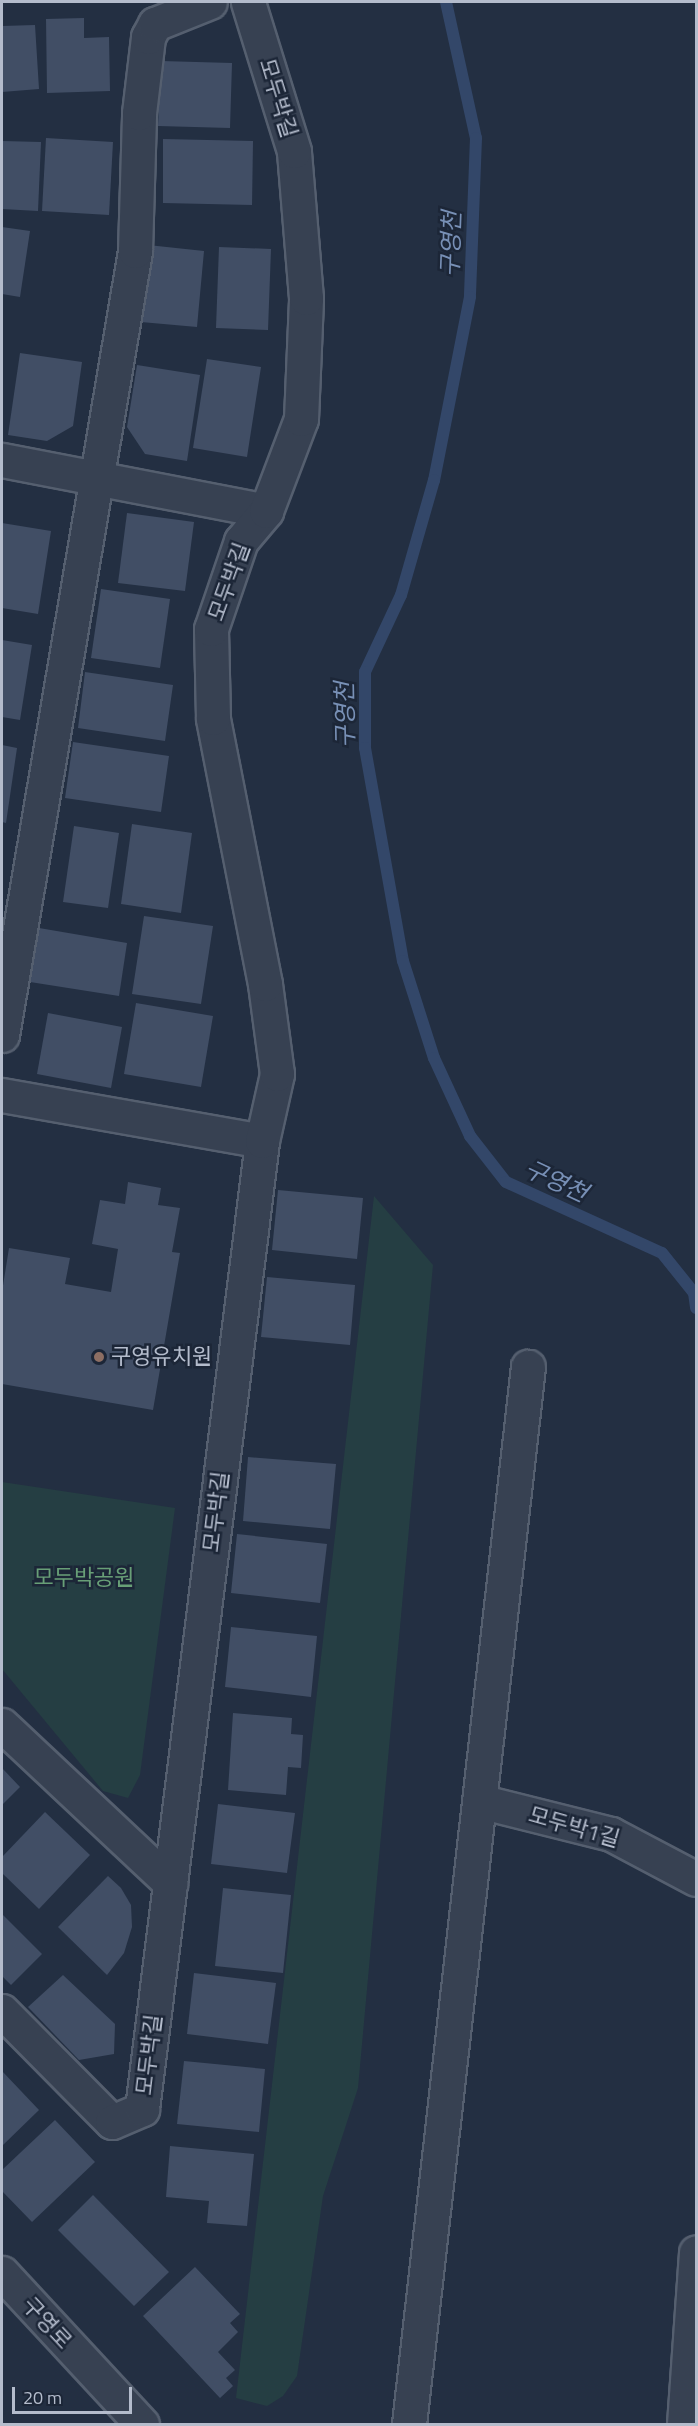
<!DOCTYPE html>
<html>
<head>
<meta charset="utf-8">
<style>
	body { margin:0 }
	#map { position:relative; width:698px; height:2426px; overflow:hidden; background:#232f42; font-family:"Titillium Web","Noto Sans KR",sans-serif }
	div>[style] { position:absolute }
	.green>* { inset:0; background:#253e43 }
	.stream>* { height:12px; margin:-6px; padding:0 6px; transform-origin:6px; border-radius:6px; background:#334769 }
	.building>* { inset:0; background:#414e65 }
	.roads { filter:drop-shadow(2px 0 #555f6f) drop-shadow(-2px 0 #555f6f) drop-shadow(0 2px #555f6f) drop-shadow(0 -2px #555f6f) }
	.street>* { height:33px; margin:-16.5px; padding:0 16.5px; transform-origin:16.5px; border-radius:16.5px; background:#374152 }
	.dots>* { width:16px; height:16px; translate:-50% -50%; box-sizing:border-box; border:3px solid #1c2637; border-radius:50% }
	span { translate:-50% -50%; white-space:nowrap; text-align:center; line-height:1.15; -webkit-text-stroke:5px #1c2637; paint-order:stroke }
	.street-label { font-size:22px; color:#b4bccc }
	.poi-label { font-size:22px; color:#b4bccc }
	.left { translate:0 -50%; text-align:left }
	.park-label { font-size:22px; color:#689f77 }
	.water-label { font-size:24px; color:#7890b6; font-style:italic }
	.frame { position:absolute; inset:0; border:3px solid #b4bccc; pointer-events:none }
	.scale { position:absolute; left:12px; top:2387px; width:120px; height:27px; box-sizing:border-box; border:3px solid #b4bccc; border-top:0; padding-left:8px; font-size:18px; line-height:21px; white-space:nowrap; color:#b4bccc; -webkit-text-stroke:4px #1c2637; paint-order:stroke }
</style>
</head>
<body>
<div id="map">
	<div class="green">
		<div style="clip-path:polygon(374px 1196px,433px 1265px,358px 2088px,323px 2196px,297px 2376px,283px 2396px,267px 2406px,236px 2398px)"></div>
		<div style="clip-path:polygon(2px 1482px,175px 1508px,140px 1775px,128px 1798px,103px 1791px,2px 1669px)"></div>
	</div>
	<div class="stream">
		<div style="left:446px;top:2px;width:139px;rotate:77.6deg"></div>
		<div style="left:476px;top:138px;width:159px;rotate:92.2deg"></div>
		<div style="left:470px;top:297px;width:187px;rotate:101.1deg"></div>
		<div style="left:434px;top:480px;width:120px;rotate:106deg"></div>
		<div style="left:401px;top:595px;width:85px;rotate:115.1deg"></div>
		<div style="left:365px;top:672px;width:76px;rotate:90deg"></div>
		<div style="left:365px;top:748px;width:216px;rotate:79.9deg"></div>
		<div style="left:403px;top:961px;width:102px;rotate:72.3deg"></div>
		<div style="left:434px;top:1058px;width:86px;rotate:65.2deg"></div>
		<div style="left:470px;top:1136px;width:58px;rotate:52deg"></div>
		<div style="left:506px;top:1182px;width:171px;rotate:24.5deg"></div>
		<div style="left:662px;top:1253px;width:51px;rotate:51.3deg"></div>
		<div style="left:694px;top:1293px;width:15px;rotate:82deg"></div>
	</div>
	<div class="building">
		<div style="clip-path:polygon(84px 18px,84px 38px,109px 37px,110px 91px,47px 93px,46px 19px)"></div>
		<div style="clip-path:polygon(35px 25px,39px 89px,2px 92px,2px 26px)"></div>
		<div style="clip-path:polygon(161px 61px,232px 63px,230px 128px,158px 126px)"></div>
		<div style="clip-path:polygon(46px 138px,113px 142px,109px 215px,42px 211px)"></div>
		<div style="clip-path:polygon(163px 139px,253px 141px,252px 205px,163px 203px)"></div>
		<div style="clip-path:polygon(2px 141px,41px 142px,38px 211px,2px 209px)"></div>
		<div style="clip-path:polygon(2px 227px,30px 231px,20px 297px,2px 294px)"></div>
		<div style="clip-path:polygon(148px 245px,204px 251px,197px 327px,141px 322px)"></div>
		<div style="clip-path:polygon(219px 247px,271px 249px,268px 330px,216px 328px)"></div>
		<div style="clip-path:polygon(20px 353px,82px 362px,73px 426px,47px 441px,8px 435px)"></div>
		<div style="clip-path:polygon(207px 359px,261px 367px,247px 457px,193px 448px)"></div>
		<div style="clip-path:polygon(137px 365px,200px 375px,187px 461px,145px 454px,127px 427px)"></div>
		<div style="clip-path:polygon(127px 513px,194px 522px,185px 591px,118px 583px)"></div>
		<div style="clip-path:polygon(2px 523px,51px 531px,38px 614px,2px 608px)"></div>
		<div style="clip-path:polygon(101px 589px,170px 599px,160px 668px,91px 658px)"></div>
		<div style="clip-path:polygon(2px 640px,32px 645px,20px 720px,2px 717px)"></div>
		<div style="clip-path:polygon(85px 672px,173px 685px,165px 741px,78px 728px)"></div>
		<div style="clip-path:polygon(73px 742px,169px 756px,161px 812px,65px 798px)"></div>
		<div style="clip-path:polygon(2px 745px,17px 748px,6px 823px,2px 822px)"></div>
		<div style="clip-path:polygon(132px 824px,192px 833px,181px 913px,121px 904px)"></div>
		<div style="clip-path:polygon(74px 826px,119px 833px,108px 908px,63px 902px)"></div>
		<div style="clip-path:polygon(144px 916px,213px 926px,201px 1004px,132px 994px)"></div>
		<div style="clip-path:polygon(39px 928px,127px 943px,119px 996px,30px 982px)"></div>
		<div style="clip-path:polygon(136px 1003px,213px 1016px,201px 1087px,124px 1074px)"></div>
		<div style="clip-path:polygon(48px 1013px,122px 1027px,111px 1088px,37px 1074px)"></div>
		<div style="clip-path:polygon(128px 1182px,161px 1188px,158px 1205px,180px 1208px,172px 1252px,180px 1253px,153px 1410px,2px 1384px,2px 1292px,9px 1248px,70px 1258px,65px 1284px,111px 1292px,118px 1249px,92px 1244px,100px 1200px,125px 1204px)"></div>
		<div style="clip-path:polygon(278px 1190px,363px 1198px,357px 1259px,272px 1250px)"></div>
		<div style="clip-path:polygon(267px 1277px,355px 1285px,350px 1345px,261px 1337px)"></div>
		<div style="clip-path:polygon(248px 1457px,336px 1464px,330px 1529px,243px 1521px)"></div>
		<div style="clip-path:polygon(237px 1534px,327px 1544px,320px 1603px,231px 1593px)"></div>
		<div style="clip-path:polygon(231px 1627px,317px 1636px,311px 1697px,225px 1687px)"></div>
		<div style="clip-path:polygon(233px 1713px,292px 1718px,291px 1734px,303px 1735px,301px 1768px,288px 1767px,286px 1795px,228px 1790px)"></div>
		<div style="clip-path:polygon(2px 1768px,20px 1787px,2px 1805px)"></div>
		<div style="clip-path:polygon(218px 1804px,295px 1813px,287px 1873px,211px 1864px)"></div>
		<div style="clip-path:polygon(45px 1812px,90px 1855px,39px 1909px,2px 1873px,2px 1857px)"></div>
		<div style="clip-path:polygon(108px 1876px,121px 1888px,131px 1905px,132px 1927px,124px 1953px,107px 1975px,58px 1927px)"></div>
		<div style="clip-path:polygon(223px 1888px,291px 1895px,283px 1973px,215px 1966px)"></div>
		<div style="clip-path:polygon(2px 1914px,42px 1954px,11px 1985px,2px 1976px)"></div>
		<div style="clip-path:polygon(194px 1973px,276px 1983px,268px 2044px,187px 2034px)"></div>
		<div style="clip-path:polygon(63px 1975px,115px 2024px,114px 2054px,79px 2060px,28px 2007px)"></div>
		<div style="clip-path:polygon(184px 2061px,265px 2069px,259px 2132px,177px 2124px)"></div>
		<div style="clip-path:polygon(2px 2071px,39px 2110px,2px 2146px)"></div>
		<div style="clip-path:polygon(55px 2120px,95px 2162px,32px 2222px,2px 2191px,2px 2170px)"></div>
		<div style="clip-path:polygon(170px 2146px,254px 2154px,247px 2226px,207px 2223px,209px 2201px,166px 2197px)"></div>
		<div style="clip-path:polygon(93px 2195px,169px 2272px,134px 2306px,58px 2230px)"></div>
		<div style="clip-path:polygon(195px 2267px,240px 2314px,230px 2323px,238px 2332px,218px 2352px,235px 2370px,226px 2378px,233px 2386px,220px 2398px,143px 2316px)"></div>
	</div>
	<div class="roads">
		<div class="street">
			<div style="left:2px;top:460px;width:269px;rotate:10.9deg"></div>
			<div style="left:2px;top:1035px;width:795px;rotate:-80.37deg"></div>
			<div style="left:135px;top:251px;width:138px;rotate:-88.3deg"></div>
			<div style="left:139px;top:113px;width:77px;rotate:-83.2deg"></div>
			<div style="left:148px;top:37px;width:15px;rotate:-62deg"></div>
			<div style="left:155px;top:24px;width:59px;rotate:-21.8deg"></div>
			<div style="left:2px;top:1095px;width:264px;rotate:10deg"></div>
			<div style="left:2px;top:1725px;width:231px;rotate:43.2deg"></div>
			<div style="left:479px;top:1801px;width:136px;rotate:14deg"></div>
			<div style="left:611px;top:1834px;width:96px;rotate:27.9deg"></div>
			<div style="left:2px;top:2011px;width:156px;rotate:45.3deg"></div>
			<div style="left:112px;top:2122px;width:33px;rotate:-23deg"></div>
			<div style="left:142px;top:2109px;width:975px;rotate:-82.93deg"></div>
			<div style="left:262px;top:1141px;width:69px;rotate:-77.4deg"></div>
			<div style="left:277px;top:1074px;width:91px;rotate:-97.6deg"></div>
			<div style="left:265px;top:984px;width:271px;rotate:-101.1deg"></div>
			<div style="left:213px;top:718px;width:89px;rotate:-91.3deg"></div>
			<div style="left:211px;top:629px;width:93px;rotate:-71.2deg"></div>
			<div style="left:241px;top:541px;width:39px;rotate:-50deg"></div>
			<div style="left:266px;top:511px;width:98px;rotate:-69.2deg"></div>
			<div style="left:301px;top:419px;width:121px;rotate:-87.6deg"></div>
			<div style="left:306px;top:298px;width:147px;rotate:-94.7deg"></div>
			<div style="left:294px;top:151px;width:156px;rotate:-107.2deg"></div>
			<div style="left:2px;top:2273px;width:206px;rotate:47.2deg"></div>
			<div style="left:409px;top:2424px;width:1064px;rotate:-83.58deg"></div>
			<div style="left:684px;top:2424px;width:172px;rotate:-86deg"></div>
		</div>
	</div>
	<div class="dots">
		<div style="left:99px;top:1357px;background:#8d6e63"></div>
	</div>
	<div class="street-label">
		<span style="left:278px;top:98px;rotate:73deg">모두박길</span>
		<span style="left:229px;top:582px;rotate:-70deg">모두박길</span>
		<span style="left:216px;top:1512px;rotate:-83deg">모두박길</span>
		<span style="left:574px;top:1827px;rotate:16deg">모두박1길</span>
		<span style="left:149px;top:2055px;rotate:-83deg">모두박길</span>
		<span style="left:47px;top:2323px;rotate:47deg">구영로</span>
	</div>
	<div class="poi-label">
		<span class="left" style="left:111px;top:1357px">구영유치원</span>
	</div>
	<div class="park-label">
		<span style="left:84px;top:1578px">모두박공원</span>
	</div>
	<div class="water-label">
		<span style="left:451px;top:244px;rotate:-88deg">구영천</span>
		<span style="left:345px;top:715px;rotate:-91deg">구영천</span>
		<span style="left:556px;top:1181px;rotate:25deg">구영천</span>
	</div>
	<div class="frame"></div>
	<div class="scale">20 m</div>
</div>
</body>
</html>
